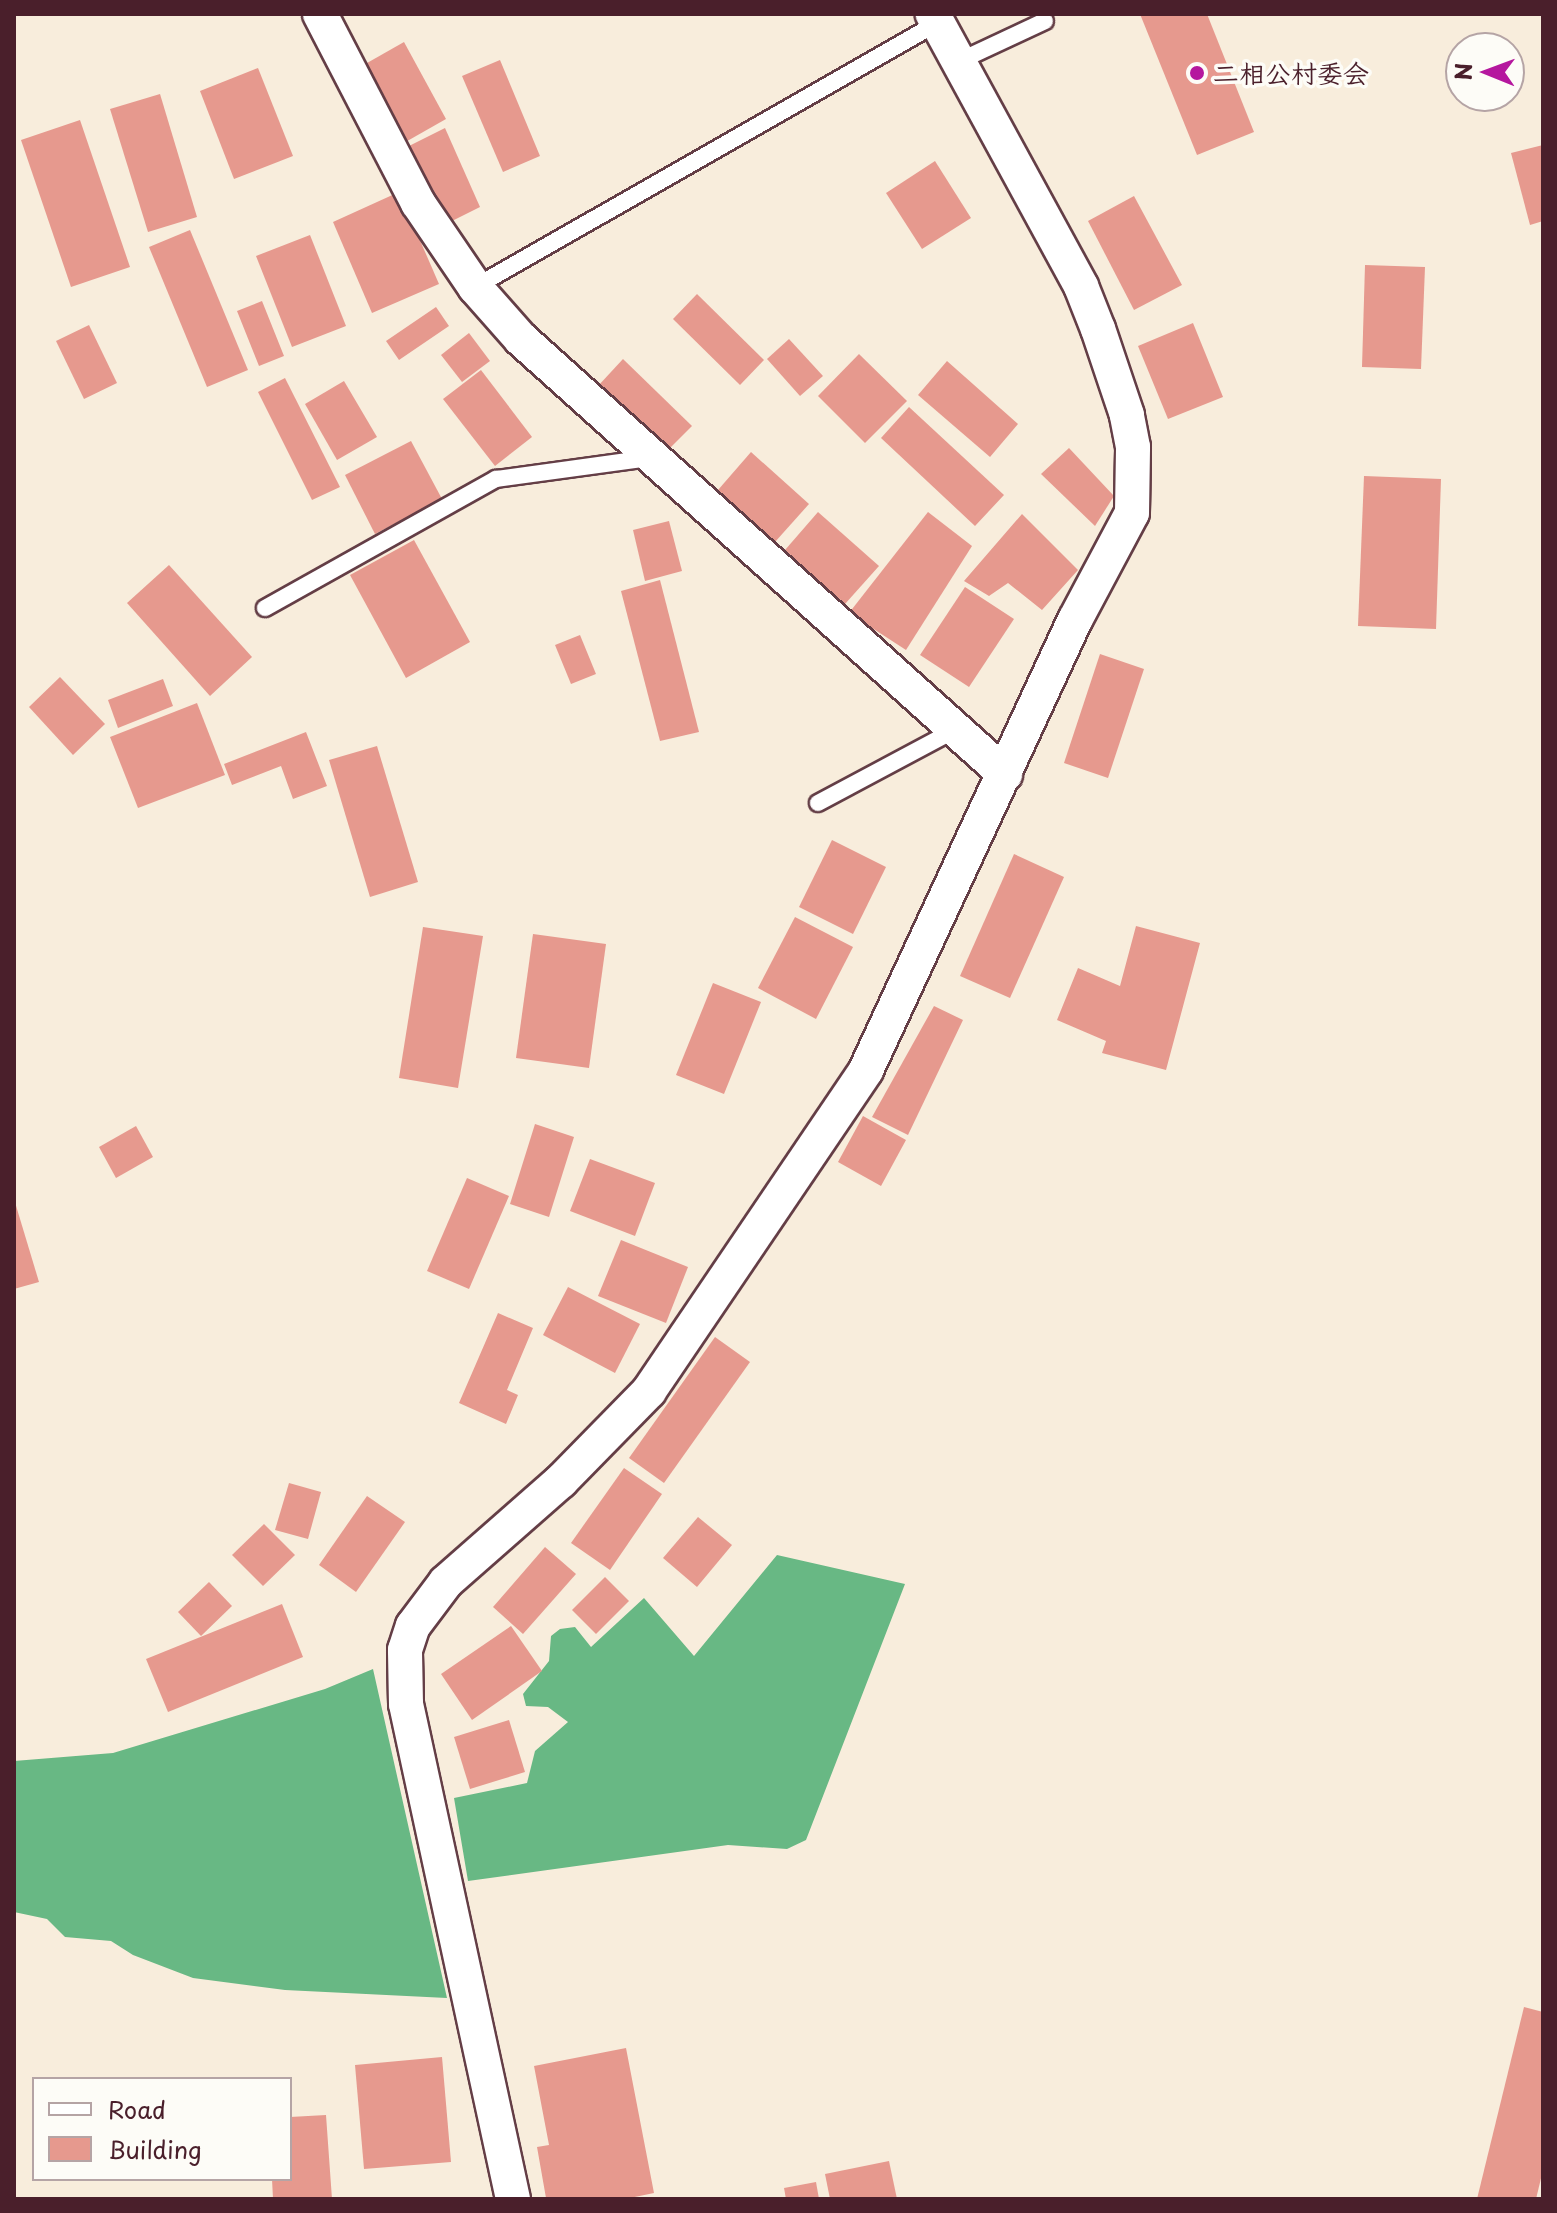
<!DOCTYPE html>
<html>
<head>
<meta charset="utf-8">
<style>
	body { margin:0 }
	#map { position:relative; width:1557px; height:2213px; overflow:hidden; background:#f8eddc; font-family:"Playpen Sans","LXGW WenKai TC",sans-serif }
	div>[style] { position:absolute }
	.forest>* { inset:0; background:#68b884 }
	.building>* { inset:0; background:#e6998e }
	.roads { filter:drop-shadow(2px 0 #643e46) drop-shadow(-2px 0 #643e46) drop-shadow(0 2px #643e46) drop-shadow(0 -2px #643e46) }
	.service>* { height:16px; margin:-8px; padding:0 8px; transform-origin:8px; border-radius:8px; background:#fff }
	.minor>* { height:34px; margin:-17px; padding:0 17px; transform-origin:17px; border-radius:17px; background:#fff }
	.dots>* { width:22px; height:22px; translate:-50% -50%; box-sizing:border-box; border:4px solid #fdfcf7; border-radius:50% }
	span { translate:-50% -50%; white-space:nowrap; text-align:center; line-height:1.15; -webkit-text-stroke:7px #fdfcf7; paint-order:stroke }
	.poi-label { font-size:26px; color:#4a1f2b }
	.left { translate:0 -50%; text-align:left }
	.frame { position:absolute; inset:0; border:16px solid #4a1f2b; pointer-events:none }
	.legend { position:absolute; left:32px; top:2077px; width:260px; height:104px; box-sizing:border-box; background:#fdfcf7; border:2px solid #b5a4a5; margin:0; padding:10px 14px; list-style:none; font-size:24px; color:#4a1f2b }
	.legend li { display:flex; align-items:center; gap:16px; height:40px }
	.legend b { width:40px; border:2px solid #b5a4a5 }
	.north { position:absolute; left:1445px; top:32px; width:80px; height:80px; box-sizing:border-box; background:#fdfcf7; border:2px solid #b5a4a5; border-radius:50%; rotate:271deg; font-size:22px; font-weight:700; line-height:32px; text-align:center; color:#4a1f2b }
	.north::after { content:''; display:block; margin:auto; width:28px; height:36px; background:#b5179e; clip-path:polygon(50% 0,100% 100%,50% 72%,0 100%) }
</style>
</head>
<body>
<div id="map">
	<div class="forest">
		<div style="clip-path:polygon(777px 1555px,905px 1584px,806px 1840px,787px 1849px,728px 1845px,468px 1881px,454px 1798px,527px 1783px,535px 1751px,568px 1722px,548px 1707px,526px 1706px,523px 1694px,549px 1661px,551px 1636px,560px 1629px,575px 1627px,591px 1647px,644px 1598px,694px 1656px)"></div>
		<div style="clip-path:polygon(373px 1669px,447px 1998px,285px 1990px,193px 1978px,133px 1955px,111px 1941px,65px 1937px,47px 1919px,14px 1912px,14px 1761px,113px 1753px,325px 1689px)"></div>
	</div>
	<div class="building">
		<div style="clip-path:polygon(1140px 14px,1207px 14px,1254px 132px,1197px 155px)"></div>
		<div style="clip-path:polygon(404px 42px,446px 119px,402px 144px,360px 67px)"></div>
		<div style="clip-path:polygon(500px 60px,540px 156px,503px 172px,462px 76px)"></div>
		<div style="clip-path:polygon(258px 68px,293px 156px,234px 179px,200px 91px)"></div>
		<div style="clip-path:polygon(160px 94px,197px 217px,148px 232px,110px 109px)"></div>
		<div style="clip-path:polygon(80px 120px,130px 267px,71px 287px,21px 140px)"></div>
		<div style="clip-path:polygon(445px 128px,480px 207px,446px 224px,403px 149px)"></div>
		<div style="clip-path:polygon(1543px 145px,1543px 221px,1530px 225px,1511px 153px)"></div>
		<div style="clip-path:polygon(935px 161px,971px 218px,922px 249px,886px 193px)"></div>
		<div style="clip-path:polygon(399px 192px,439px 284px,372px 313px,333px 222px)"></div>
		<div style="clip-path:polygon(1134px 196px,1182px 285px,1134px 310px,1088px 221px)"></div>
		<div style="clip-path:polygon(190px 230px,248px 370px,207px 387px,149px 247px)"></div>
		<div style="clip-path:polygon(310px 235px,346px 326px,292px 347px,256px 256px)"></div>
		<div style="clip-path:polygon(1365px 265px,1425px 267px,1421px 369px,1362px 367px)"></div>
		<div style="clip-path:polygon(697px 294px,764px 360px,740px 385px,673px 319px)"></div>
		<div style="clip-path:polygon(262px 301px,284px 356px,259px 366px,237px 311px)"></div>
		<div style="clip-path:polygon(436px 307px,449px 326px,399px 360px,386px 341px)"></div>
		<div style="clip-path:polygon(1193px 323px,1223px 397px,1168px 419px,1138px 346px)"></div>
		<div style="clip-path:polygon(89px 325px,117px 383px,84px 399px,56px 341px)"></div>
		<div style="clip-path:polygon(469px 333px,490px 361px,462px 382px,441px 355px)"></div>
		<div style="clip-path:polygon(789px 339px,823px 376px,800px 396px,767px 359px)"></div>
		<div style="clip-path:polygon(859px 354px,907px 401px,865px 443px,818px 396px)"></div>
		<div style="clip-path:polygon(623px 359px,692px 426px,666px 452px,598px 386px)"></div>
		<div style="clip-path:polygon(947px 361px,1018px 424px,990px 457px,918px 395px)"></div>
		<div style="clip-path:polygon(481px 370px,532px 437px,495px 466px,443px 399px)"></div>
		<div style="clip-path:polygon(285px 378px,340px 487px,312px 500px,258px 392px)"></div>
		<div style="clip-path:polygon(344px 381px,377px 437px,337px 460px,305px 404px)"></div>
		<div style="clip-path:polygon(909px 407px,1004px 495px,975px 526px,881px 438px)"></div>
		<div style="clip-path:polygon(411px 441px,442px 499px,375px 534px,345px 475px)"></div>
		<div style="clip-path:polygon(1069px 448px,1114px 496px,1095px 526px,1041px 474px)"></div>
		<div style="clip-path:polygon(751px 452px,809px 504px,775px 542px,718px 490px)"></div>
		<div style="clip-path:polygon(1364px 476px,1441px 479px,1436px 629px,1358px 626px)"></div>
		<div style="clip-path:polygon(818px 512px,879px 566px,845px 604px,785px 550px)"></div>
		<div style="clip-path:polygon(928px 512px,972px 546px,906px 650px,849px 613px)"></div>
		<div style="clip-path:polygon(1022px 514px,1078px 570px,1042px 610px,1008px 583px,989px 596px,964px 581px)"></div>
		<div style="clip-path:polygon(669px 521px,682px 571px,645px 581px,633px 530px)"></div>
		<div style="clip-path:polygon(414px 540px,470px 642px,406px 678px,350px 575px)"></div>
		<div style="clip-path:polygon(169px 565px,252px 657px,210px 696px,127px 603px)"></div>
		<div style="clip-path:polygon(660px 580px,699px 732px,660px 741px,621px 591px)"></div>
		<div style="clip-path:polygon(965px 587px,1014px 619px,969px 687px,920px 655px)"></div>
		<div style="clip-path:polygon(580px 635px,596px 674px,571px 684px,555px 645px)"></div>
		<div style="clip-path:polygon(1100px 654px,1144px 669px,1108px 778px,1064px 763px)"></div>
		<div style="clip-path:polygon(60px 677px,105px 724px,73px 755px,29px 707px)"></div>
		<div style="clip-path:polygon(163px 679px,173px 706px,118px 728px,108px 700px)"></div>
		<div style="clip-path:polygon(197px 703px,225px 775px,138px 808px,110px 737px)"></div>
		<div style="clip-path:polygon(306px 732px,327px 786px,293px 799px,281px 766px,232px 785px,224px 764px)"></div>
		<div style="clip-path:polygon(377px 746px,418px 882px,370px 897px,329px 760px)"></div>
		<div style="clip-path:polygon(832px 840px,886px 867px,853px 934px,799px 907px)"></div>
		<div style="clip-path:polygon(1014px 854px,1064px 877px,1010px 998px,960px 976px)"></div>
		<div style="clip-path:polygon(795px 917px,853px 947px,816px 1019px,758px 988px)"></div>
		<div style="clip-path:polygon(1136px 926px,1200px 943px,1166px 1070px,1102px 1053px,1106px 1041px,1057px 1020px,1078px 968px,1120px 986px)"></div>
		<div style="clip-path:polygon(423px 927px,483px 936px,458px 1088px,399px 1078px)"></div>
		<div style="clip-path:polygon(533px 934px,606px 944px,589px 1068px,516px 1058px)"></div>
		<div style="clip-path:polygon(713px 983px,761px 1002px,724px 1094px,676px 1075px)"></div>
		<div style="clip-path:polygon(934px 1006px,963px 1020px,908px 1135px,872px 1117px)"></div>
		<div style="clip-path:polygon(863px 1116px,906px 1140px,881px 1186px,838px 1162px)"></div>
		<div style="clip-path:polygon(535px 1124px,574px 1137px,549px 1217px,510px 1204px)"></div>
		<div style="clip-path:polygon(136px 1126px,153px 1157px,116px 1178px,99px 1147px)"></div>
		<div style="clip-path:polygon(590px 1159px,655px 1183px,635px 1236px,570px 1211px)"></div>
		<div style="clip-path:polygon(467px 1178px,509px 1196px,469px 1289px,427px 1271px)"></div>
		<div style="clip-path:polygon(14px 1199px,39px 1282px,14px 1289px)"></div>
		<div style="clip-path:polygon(621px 1240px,688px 1267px,666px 1323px,598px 1296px)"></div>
		<div style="clip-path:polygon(568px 1287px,640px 1324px,615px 1373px,543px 1335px)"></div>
		<div style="clip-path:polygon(498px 1313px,533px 1328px,507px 1390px,518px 1395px,506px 1424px,459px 1403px)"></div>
		<div style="clip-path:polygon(715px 1337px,750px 1362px,664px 1483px,629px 1458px)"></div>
		<div style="clip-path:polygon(624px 1468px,662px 1494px,610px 1570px,571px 1543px)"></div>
		<div style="clip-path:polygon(289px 1483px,321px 1492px,308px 1539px,275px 1530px)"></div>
		<div style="clip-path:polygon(367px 1496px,405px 1522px,356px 1592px,319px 1565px)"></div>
		<div style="clip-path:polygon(698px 1517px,732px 1545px,697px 1587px,663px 1558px)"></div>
		<div style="clip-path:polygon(264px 1524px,295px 1555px,263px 1586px,232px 1555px)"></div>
		<div style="clip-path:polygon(545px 1547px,576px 1574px,523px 1634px,493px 1607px)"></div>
		<div style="clip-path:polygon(605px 1577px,629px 1601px,596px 1634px,572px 1610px)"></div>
		<div style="clip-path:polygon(209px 1582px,232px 1606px,201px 1636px,178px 1612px)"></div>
		<div style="clip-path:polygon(282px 1604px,303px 1657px,168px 1712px,146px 1659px)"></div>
		<div style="clip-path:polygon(511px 1626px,542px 1671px,472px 1720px,441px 1674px)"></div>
		<div style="clip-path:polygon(509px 1720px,525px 1772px,470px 1789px,454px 1737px)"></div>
		<div style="clip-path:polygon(1524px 2007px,1543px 2012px,1543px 2170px,1536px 2199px,1477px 2199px)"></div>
		<div style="clip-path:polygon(626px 2048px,654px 2193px,625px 2199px,546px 2198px,537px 2147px,549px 2145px,534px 2066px)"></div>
		<div style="clip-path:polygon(442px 2057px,451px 2162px,364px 2169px,355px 2065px)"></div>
		<div style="clip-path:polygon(326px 2115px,332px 2199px,273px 2199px,272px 2179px,290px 2179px,290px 2117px)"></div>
		<div style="clip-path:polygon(889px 2161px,897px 2199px,830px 2199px,825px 2174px)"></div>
		<div style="clip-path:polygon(816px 2182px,819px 2199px,786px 2199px,784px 2188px)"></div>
	</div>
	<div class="roads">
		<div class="service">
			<div style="left:957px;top:62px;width:97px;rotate:-25deg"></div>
			<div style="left:475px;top:287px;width:532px;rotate:-29.74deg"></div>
			<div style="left:265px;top:608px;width:265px;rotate:-29.2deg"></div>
			<div style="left:496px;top:479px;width:154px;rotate:-7.8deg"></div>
			<div style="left:818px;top:803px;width:155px;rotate:-28.1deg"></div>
		</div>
		<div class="minor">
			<div style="left:320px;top:14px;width:213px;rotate:62.6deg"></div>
			<div style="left:418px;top:203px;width:102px;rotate:55.8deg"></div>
			<div style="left:475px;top:287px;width:69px;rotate:48.5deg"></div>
			<div style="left:521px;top:339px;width:651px;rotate:41.95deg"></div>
			<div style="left:513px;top:2199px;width:506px;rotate:-102.2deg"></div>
			<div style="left:406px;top:1704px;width:54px;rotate:-91.1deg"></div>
			<div style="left:405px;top:1650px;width:25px;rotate:-72deg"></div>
			<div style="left:413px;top:1626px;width:55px;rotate:-53.1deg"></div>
			<div style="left:446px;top:1582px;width:153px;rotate:-41.3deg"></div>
			<div style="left:561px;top:1481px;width:126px;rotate:-45.6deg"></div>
			<div style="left:649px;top:1391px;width:387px;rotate:-55.9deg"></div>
			<div style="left:866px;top:1070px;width:496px;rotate:-65.1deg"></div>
			<div style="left:1075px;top:620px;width:121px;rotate:-62deg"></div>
			<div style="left:1132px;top:513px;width:66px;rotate:-89.1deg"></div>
			<div style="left:1133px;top:447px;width:33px;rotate:-101deg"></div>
			<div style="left:1127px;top:415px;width:91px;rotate:-108.6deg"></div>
			<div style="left:1098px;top:329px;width:46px;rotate:-111.6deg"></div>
			<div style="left:1081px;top:286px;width:310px;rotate:-118.6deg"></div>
		</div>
	</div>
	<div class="dots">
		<div style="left:1197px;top:73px;background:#b5179e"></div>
	</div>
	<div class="poi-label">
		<span class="left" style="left:1213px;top:73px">二相公村委会</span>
	</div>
	<div class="frame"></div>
	<ul class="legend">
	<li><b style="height:10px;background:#fff"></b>Road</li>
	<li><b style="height:22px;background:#e6998e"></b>Building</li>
	</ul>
	<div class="north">N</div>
</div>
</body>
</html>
